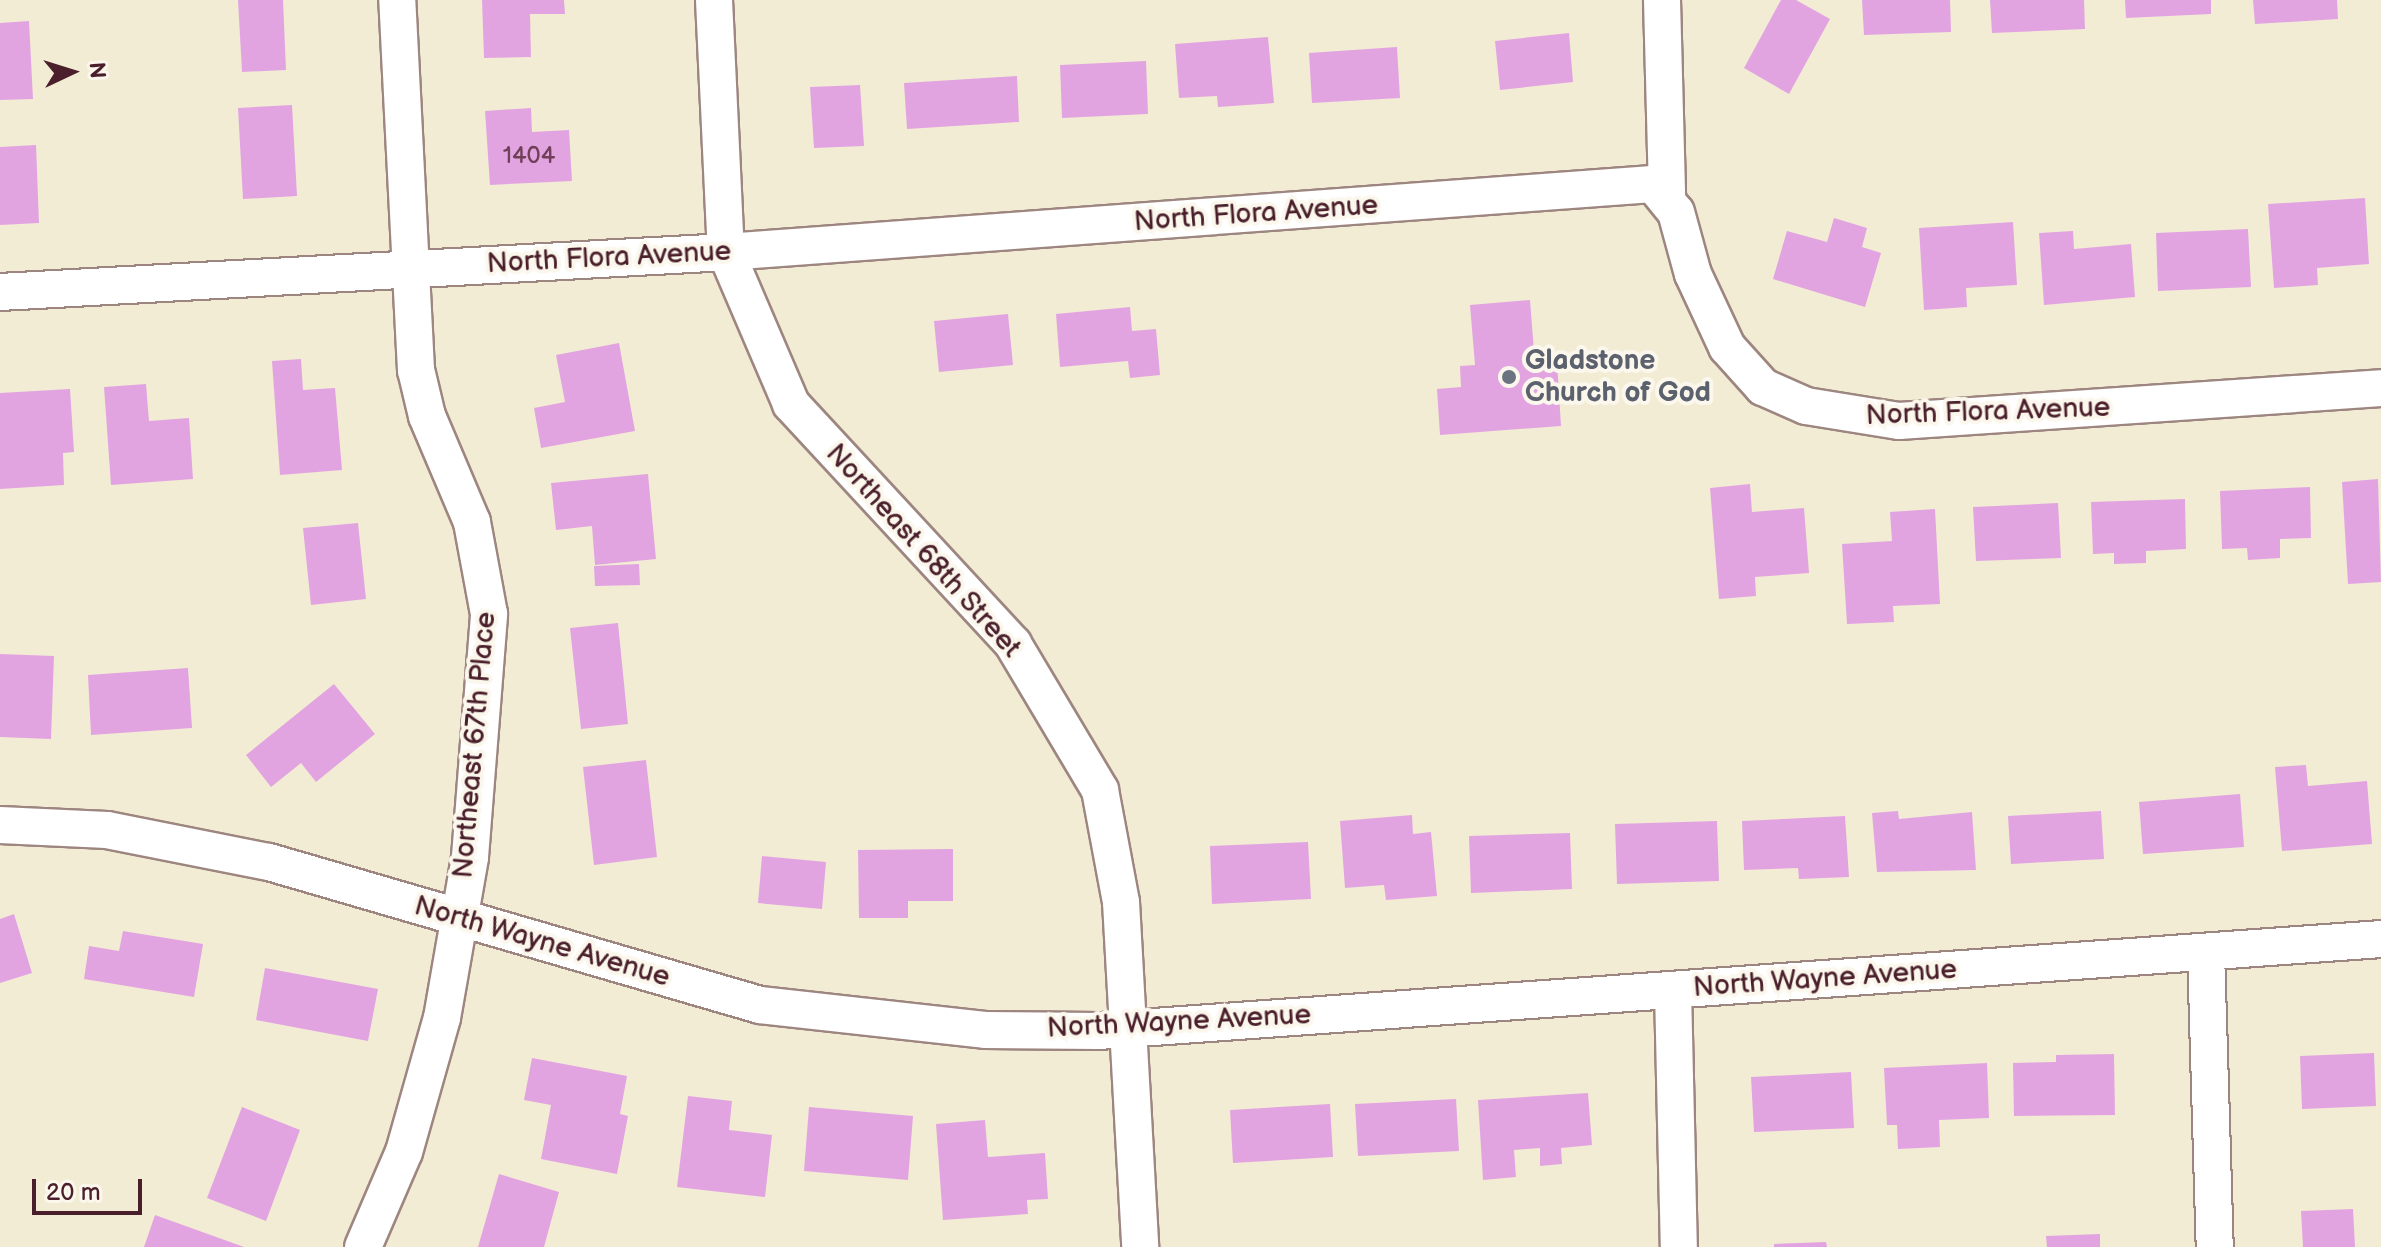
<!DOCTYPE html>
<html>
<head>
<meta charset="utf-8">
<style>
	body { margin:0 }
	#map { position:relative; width:2381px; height:1247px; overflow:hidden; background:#f2ecd5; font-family:"Balsamiq Sans",sans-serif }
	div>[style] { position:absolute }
	.building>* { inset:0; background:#e2a4e1 }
	.roads { filter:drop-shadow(2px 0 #9e8680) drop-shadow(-2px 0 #9e8680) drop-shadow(0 2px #9e8680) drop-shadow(0 -2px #9e8680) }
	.minor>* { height:36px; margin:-18px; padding:0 18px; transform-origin:18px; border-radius:18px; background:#fff }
	.dots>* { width:22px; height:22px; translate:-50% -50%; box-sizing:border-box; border:4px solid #fbf7ec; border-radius:50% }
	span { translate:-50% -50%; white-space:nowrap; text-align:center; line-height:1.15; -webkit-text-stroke:8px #fbf7ec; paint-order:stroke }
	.number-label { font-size:24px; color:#704058 }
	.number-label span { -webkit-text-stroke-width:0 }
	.street-label { font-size:28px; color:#4a1f2b }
	.worship-label { font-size:28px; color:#5b616d; font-weight:700 }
	.left { translate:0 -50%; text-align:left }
	.north { position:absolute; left:32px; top:32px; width:80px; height:80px; -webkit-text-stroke:6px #fbf7ec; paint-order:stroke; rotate:86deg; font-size:22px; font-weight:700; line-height:32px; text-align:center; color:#4a1f2b }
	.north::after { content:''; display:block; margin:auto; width:28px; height:36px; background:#4a1f2b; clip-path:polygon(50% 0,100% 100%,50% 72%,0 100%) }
	.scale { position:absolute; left:32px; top:1179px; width:110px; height:36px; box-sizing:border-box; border:4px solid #4a1f2b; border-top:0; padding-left:10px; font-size:24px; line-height:28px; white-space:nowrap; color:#4a1f2b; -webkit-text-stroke:6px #fbf7ec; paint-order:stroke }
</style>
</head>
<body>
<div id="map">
	<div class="building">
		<div style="clip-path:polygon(238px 0,283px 0,286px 70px,242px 72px)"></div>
		<div style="clip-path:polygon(482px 0,564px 0,565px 14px,530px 14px,531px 57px,484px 58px)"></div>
		<div style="clip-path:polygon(1781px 0,1796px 0,1830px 19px,1789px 94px,1744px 68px)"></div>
		<div style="clip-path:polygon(1862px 0,1950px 0,1951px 32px,1864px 35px)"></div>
		<div style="clip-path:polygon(1990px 0,2084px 0,2085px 29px,1992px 33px)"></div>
		<div style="clip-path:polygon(2125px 0,2211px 0,2211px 14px,2126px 18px)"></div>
		<div style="clip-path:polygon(2253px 0,2337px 0,2338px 19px,2255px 24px)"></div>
		<div style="clip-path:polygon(29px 21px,33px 99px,0 100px,0 23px)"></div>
		<div style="clip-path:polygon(1569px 33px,1573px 82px,1500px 90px,1495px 41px)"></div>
		<div style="clip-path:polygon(1268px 37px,1274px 103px,1218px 107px,1217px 96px,1179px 98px,1175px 44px)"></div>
		<div style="clip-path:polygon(1397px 47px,1400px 98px,1312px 103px,1309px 53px)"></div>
		<div style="clip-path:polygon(1146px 61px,1148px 114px,1062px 118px,1060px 65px)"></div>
		<div style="clip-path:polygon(1017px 76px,1019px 122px,907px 129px,904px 83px)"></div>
		<div style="clip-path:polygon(860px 85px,864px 146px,814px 148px,810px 87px)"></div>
		<div style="clip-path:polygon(292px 105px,297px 196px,243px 199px,238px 108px)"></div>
		<div style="clip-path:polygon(531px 108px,532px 132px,569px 130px,572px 181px,490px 185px,485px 111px)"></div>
		<div style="clip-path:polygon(36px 145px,39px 223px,0 225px,0 147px)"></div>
		<div style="clip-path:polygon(2365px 198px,2369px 264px,2317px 268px,2318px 285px,2274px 288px,2268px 204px)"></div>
		<div style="clip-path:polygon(1834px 218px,1867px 228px,1862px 247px,1881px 253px,1865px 307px,1773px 279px,1787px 231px,1827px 242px)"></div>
		<div style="clip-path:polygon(2013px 222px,2017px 285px,1966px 288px,1967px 307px,1924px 310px,1919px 228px)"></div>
		<div style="clip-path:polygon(2248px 229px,2251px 287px,2158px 291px,2156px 233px)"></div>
		<div style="clip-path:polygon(2073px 231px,2074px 249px,2131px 244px,2135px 297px,2044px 305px,2039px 233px)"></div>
		<div style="clip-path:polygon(1530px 300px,1535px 364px,1557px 362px,1561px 426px,1440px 435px,1437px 389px,1461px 387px,1460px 366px,1475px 365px,1470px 305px)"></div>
		<div style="clip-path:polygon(1130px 307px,1132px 331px,1156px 329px,1160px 375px,1130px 378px,1128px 361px,1060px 367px,1056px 314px)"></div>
		<div style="clip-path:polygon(1008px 314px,1013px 365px,939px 372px,934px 321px)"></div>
		<div style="clip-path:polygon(619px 343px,635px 431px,541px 448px,534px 408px,565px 402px,556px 355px)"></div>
		<div style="clip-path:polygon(301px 359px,303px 390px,335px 388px,342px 470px,280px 475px,272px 361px)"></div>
		<div style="clip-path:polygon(146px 384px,149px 421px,189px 418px,193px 479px,111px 485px,104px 387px)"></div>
		<div style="clip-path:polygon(70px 389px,74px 452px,63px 453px,64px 485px,0 489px,0 393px)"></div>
		<div style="clip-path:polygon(648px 474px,656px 559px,595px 565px,592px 526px,556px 530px,551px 483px)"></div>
		<div style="clip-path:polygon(2378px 479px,2381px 582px,2348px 584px,2342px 482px)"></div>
		<div style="clip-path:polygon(1750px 484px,1752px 512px,1804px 508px,1809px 573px,1755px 577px,1756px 596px,1719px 599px,1710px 488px)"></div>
		<div style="clip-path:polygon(2310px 487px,2311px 538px,2280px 539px,2280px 558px,2248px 560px,2247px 548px,2222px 549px,2220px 491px)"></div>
		<div style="clip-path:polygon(2185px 499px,2186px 549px,2146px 551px,2146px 563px,2114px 564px,2114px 553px,2093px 554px,2091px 502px)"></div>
		<div style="clip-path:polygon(2058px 503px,2061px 558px,1976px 561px,1973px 507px)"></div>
		<div style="clip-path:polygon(1935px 509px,1940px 604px,1893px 606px,1894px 622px,1847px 624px,1842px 544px,1892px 541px,1890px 512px)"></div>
		<div style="clip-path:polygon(358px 523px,366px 599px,311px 605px,303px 528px)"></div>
		<div style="clip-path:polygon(639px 564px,640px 585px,595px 586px,594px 566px)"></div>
		<div style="clip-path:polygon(618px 623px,628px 724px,581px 729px,570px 628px)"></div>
		<div style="clip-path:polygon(0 654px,54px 656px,51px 739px,0 737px)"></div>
		<div style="clip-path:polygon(188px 668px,192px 728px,91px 735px,88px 675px)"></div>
		<div style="clip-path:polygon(334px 684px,375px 734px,316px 782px,301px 763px,271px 787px,246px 755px)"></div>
		<div style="clip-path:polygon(646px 760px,657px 857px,594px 865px,583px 767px)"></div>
		<div style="clip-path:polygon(2306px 765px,2308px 786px,2367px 781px,2372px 844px,2282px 851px,2275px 767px)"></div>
		<div style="clip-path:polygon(2240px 794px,2244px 847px,2143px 854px,2139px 802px)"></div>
		<div style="clip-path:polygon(1898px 811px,1899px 819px,1972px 812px,1976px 870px,1877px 872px,1872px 813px)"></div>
		<div style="clip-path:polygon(2101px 811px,2104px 859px,2011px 864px,2008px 816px)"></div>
		<div style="clip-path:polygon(1412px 815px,1413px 834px,1431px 832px,1437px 896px,1386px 900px,1384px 885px,1345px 888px,1340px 821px)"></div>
		<div style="clip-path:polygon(1845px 816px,1849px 877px,1799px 879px,1798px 868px,1744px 870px,1742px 821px)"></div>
		<div style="clip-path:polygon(1717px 821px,1719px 881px,1617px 884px,1615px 824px)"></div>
		<div style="clip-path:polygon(1570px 833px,1572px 889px,1471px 893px,1469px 836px)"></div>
		<div style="clip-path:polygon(1308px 842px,1311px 899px,1212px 904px,1210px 846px)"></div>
		<div style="clip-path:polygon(953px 849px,953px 901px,908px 901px,908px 918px,859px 918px,858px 850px)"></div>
		<div style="clip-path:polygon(762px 856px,826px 862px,822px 909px,758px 903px)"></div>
		<div style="clip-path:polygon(14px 914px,32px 973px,0 983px,0 919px)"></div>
		<div style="clip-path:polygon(123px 931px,203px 944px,194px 997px,84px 979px,89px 946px,119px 951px)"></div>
		<div style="clip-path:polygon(265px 968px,378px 989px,368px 1041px,256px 1020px)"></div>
		<div style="clip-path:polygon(2374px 1053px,2376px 1106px,2302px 1109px,2300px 1056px)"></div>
		<div style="clip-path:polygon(2114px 1054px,2115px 1115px,2014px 1116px,2013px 1063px,2056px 1062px,2056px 1055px)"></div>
		<div style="clip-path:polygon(532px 1058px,627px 1076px,620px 1114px,628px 1116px,617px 1174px,541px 1159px,551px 1105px,524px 1100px)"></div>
		<div style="clip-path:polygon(1987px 1063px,1989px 1118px,1939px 1120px,1940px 1147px,1898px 1149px,1897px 1125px,1887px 1125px,1884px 1068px)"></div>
		<div style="clip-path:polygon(1851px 1072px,1854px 1128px,1754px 1132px,1751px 1077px)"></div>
		<div style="clip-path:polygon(1588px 1093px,1592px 1145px,1561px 1148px,1562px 1164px,1540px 1166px,1540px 1148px,1514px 1150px,1516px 1177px,1483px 1180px,1478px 1100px)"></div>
		<div style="clip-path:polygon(688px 1096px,732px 1101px,729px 1130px,772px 1135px,765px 1197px,677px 1187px)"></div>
		<div style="clip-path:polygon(1456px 1099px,1459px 1151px,1358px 1156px,1355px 1104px)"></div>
		<div style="clip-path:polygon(1330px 1104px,1333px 1157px,1233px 1163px,1230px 1110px)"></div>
		<div style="clip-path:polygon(242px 1107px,300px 1130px,266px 1221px,207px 1198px)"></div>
		<div style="clip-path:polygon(809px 1107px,913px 1116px,908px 1180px,804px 1171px)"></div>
		<div style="clip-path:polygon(985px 1120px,988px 1157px,1045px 1153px,1048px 1199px,1027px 1200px,1028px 1214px,943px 1220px,936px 1124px)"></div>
		<div style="clip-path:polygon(499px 1174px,559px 1192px,544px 1247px,478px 1247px)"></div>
		<div style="clip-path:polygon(2353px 1209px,2355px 1247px,2303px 1247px,2301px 1211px)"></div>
		<div style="clip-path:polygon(155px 1215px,244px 1247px,144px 1247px)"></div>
		<div style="clip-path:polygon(2100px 1234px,2100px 1247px,2047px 1247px,2046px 1236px)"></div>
		<div style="clip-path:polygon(1826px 1242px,1827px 1247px,1774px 1247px,1774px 1244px)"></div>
	</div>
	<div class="roads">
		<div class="minor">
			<div style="left:714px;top:0;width:252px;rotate:87.3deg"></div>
			<div style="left:726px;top:252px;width:165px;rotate:66.8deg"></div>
			<div style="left:791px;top:404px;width:327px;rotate:47.2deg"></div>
			<div style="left:1013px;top:644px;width:170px;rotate:59.2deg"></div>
			<div style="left:1100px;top:790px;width:114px;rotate:79.4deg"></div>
			<div style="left:1121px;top:902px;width:346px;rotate:86.8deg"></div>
			<div style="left:1662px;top:0;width:195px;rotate:88.5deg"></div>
			<div style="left:0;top:292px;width:727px;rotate:-3.15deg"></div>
			<div style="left:726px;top:252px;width:929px;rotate:-4.2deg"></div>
			<div style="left:1653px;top:184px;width:36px;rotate:51deg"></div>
			<div style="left:1676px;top:212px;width:64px;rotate:74.7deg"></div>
			<div style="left:1693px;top:274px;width:81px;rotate:65deg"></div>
			<div style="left:1727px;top:347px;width:54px;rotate:48deg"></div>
			<div style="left:1763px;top:387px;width:47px;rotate:23.8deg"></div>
			<div style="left:1806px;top:406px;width:94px;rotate:9.2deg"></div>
			<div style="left:1899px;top:421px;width:483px;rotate:-3.9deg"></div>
			<div style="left:0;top:825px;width:107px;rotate:2.7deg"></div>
			<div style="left:107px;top:830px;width:165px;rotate:11.2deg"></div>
			<div style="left:269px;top:862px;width:511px;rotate:16.24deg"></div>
			<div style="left:760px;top:1005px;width:226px;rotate:6.3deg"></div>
			<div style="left:985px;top:1030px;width:113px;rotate:0.5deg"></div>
			<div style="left:1098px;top:1031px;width:1286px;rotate:-4.1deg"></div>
			<div style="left:2206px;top:952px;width:295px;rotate:88.3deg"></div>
			<div style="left:1673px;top:990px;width:257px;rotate:88.7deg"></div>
			<div style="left:363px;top:1247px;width:103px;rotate:-66.7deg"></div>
			<div style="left:404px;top:1152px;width:139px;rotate:-74.2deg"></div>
			<div style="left:442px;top:1018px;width:163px;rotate:-80.1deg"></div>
			<div style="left:470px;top:857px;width:244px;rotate:-85.5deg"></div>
			<div style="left:489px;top:614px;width:94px;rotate:-100.5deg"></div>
			<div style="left:472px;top:522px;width:115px;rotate:-113deg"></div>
			<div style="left:427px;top:416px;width:47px;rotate:-103.4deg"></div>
			<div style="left:416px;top:370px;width:370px;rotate:-92.9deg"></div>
		</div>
	</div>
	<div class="dots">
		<div style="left:1509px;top:377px;background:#6b7280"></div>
	</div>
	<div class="number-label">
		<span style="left:529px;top:156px">1404</span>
	</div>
	<div class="street-label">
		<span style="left:1256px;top:214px;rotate:-4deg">North Flora Avenue</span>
		<span style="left:609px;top:258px;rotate:-3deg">North Flora Avenue</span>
		<span style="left:1988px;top:412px;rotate:-2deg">North Flora Avenue</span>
		<span style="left:923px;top:551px;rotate:48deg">Northeast 68th Street</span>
		<span style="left:475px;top:745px;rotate:-85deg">Northeast 67th Place</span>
		<span style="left:542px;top:942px;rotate:16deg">North Wayne Avenue</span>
		<span style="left:1825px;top:979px;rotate:-4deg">North Wayne Avenue</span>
		<span style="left:1179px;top:1022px;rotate:-3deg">North Wayne Avenue</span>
	</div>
	<div class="worship-label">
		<span class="left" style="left:1525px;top:377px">Gladstone<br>Church of God</span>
	</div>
	<div class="north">N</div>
	<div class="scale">20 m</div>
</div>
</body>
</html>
